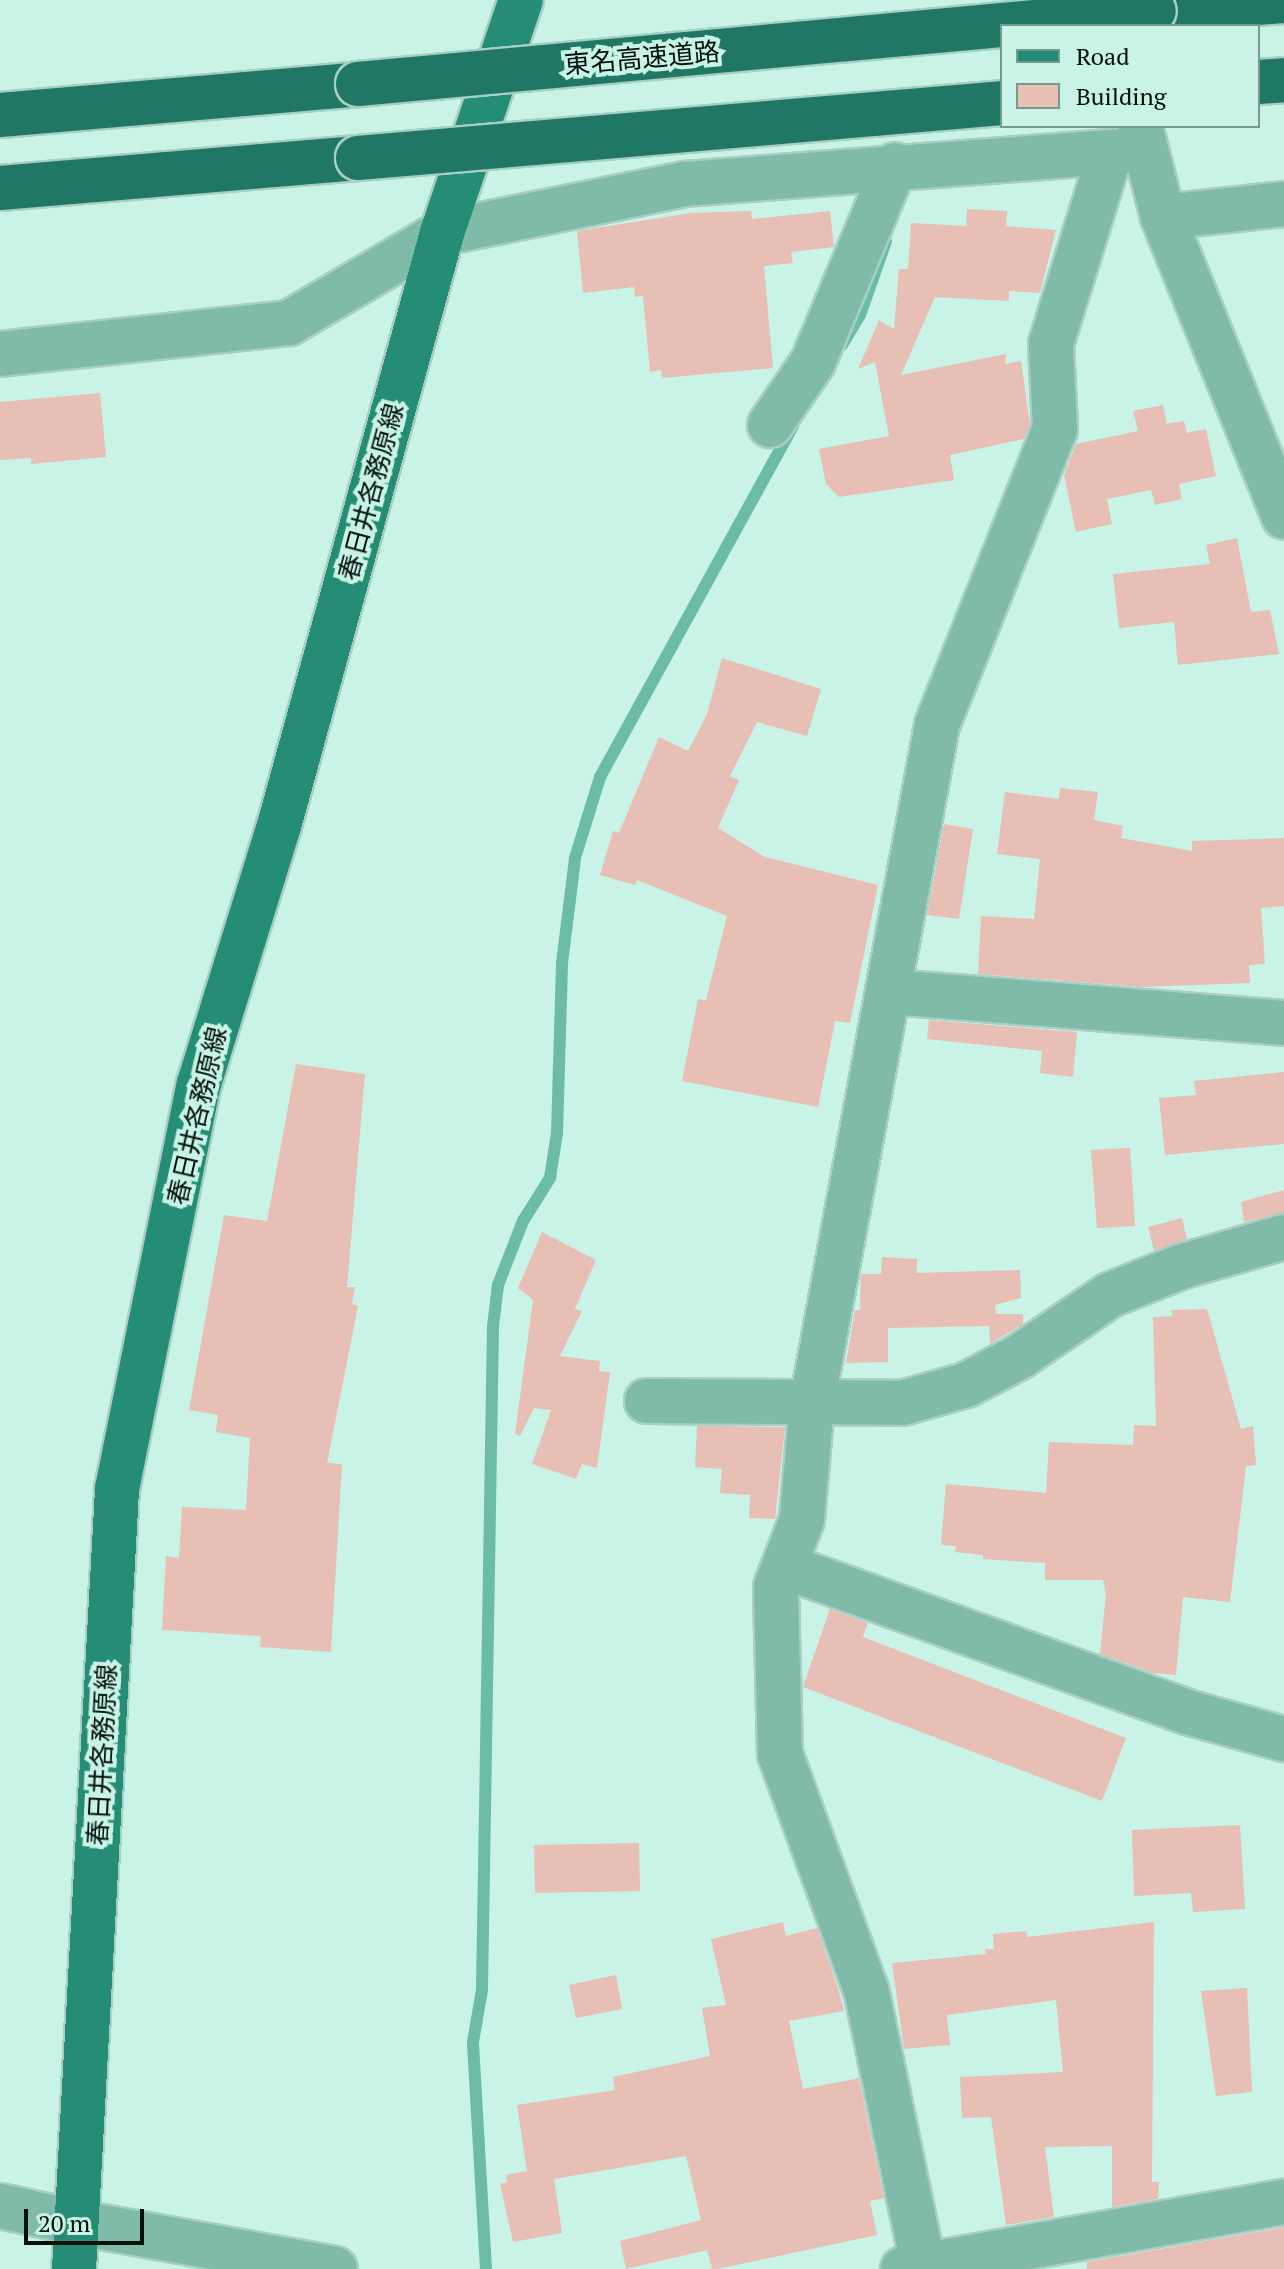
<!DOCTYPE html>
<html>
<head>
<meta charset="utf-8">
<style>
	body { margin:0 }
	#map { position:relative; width:1284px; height:2269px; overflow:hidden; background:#c8f3e6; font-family:"PT Serif","Noto Sans JP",serif }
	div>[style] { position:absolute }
	.stream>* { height:12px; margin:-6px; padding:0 6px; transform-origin:6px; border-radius:6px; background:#6cbba6 }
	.building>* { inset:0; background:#e7bfb5 }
	.roads { filter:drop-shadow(2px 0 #a8cfc3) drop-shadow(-2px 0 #a8cfc3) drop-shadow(0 2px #a8cfc3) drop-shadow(0 -2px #a8cfc3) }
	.minor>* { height:44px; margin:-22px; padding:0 22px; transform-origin:22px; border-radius:22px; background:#80baa9 }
	.tertiary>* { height:44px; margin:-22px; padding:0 22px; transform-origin:22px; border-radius:22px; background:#80baa9 }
	.primary>* { height:44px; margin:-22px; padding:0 22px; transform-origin:22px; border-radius:22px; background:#258c76 }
	.motorway>* { height:44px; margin:-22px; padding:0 22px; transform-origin:22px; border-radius:22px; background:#207864 }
	.bridges { filter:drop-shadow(2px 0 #a8cfc3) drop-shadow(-2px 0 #a8cfc3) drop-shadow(0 2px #a8cfc3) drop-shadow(0 -2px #a8cfc3) }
	.motorway-bridge>* { height:44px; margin:-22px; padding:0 22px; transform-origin:22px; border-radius:22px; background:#207864 }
	span { translate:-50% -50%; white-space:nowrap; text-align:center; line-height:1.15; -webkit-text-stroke:8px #c8f3e6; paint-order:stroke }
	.street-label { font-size:26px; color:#03110d }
	.legend { position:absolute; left:1000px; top:24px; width:260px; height:104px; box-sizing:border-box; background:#c8f3e6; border:2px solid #79998f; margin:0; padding:10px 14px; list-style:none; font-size:24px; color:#03110d }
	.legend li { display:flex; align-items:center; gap:16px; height:40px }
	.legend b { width:40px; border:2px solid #79998f }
	.scale { position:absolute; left:24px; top:2209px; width:120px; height:36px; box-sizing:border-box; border:4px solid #03110d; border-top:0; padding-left:10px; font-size:24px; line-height:28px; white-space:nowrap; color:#03110d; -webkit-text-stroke:6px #c8f3e6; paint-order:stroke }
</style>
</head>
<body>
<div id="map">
	<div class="stream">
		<div style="left:842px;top:345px;width:35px;rotate:-59deg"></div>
		<div style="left:860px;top:315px;width:78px;rotate:-70.6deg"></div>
		<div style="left:486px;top:2269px;width:227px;rotate:-93.3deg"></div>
		<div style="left:473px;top:2042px;width:53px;rotate:-80.2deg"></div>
		<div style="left:482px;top:1990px;width:664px;rotate:-89.05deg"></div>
		<div style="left:493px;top:1326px;width:41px;rotate:-83deg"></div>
		<div style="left:498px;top:1285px;width:69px;rotate:-68.7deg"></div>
		<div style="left:523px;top:1221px;width:51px;rotate:-57.9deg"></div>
		<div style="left:550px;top:1178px;width:46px;rotate:-81.2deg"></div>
		<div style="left:557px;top:1133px;width:170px;rotate:-88.3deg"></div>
		<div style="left:562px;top:963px;width:106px;rotate:-82.9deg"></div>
		<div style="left:575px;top:858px;width:85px;rotate:-72.8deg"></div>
		<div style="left:600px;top:777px;width:401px;rotate:-61.2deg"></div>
	</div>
	<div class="building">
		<div style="clip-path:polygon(967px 209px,1007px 211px,1006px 226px,1056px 230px,1040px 293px,1009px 291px,1009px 301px,935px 297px,901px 375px,1006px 354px,1005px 364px,1021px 361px,1030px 425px,1024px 439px,950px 455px,954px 480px,839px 497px,826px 484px,819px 449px,889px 436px,875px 362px,858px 369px,879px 320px,894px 329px,899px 269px,908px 269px,911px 223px,966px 226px)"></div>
		<div style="clip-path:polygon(751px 211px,752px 219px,830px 211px,834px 247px,791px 252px,793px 263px,764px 266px,773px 368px,662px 378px,661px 370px,650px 372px,643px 296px,635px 297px,634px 287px,583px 293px,577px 231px,691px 213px)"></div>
		<div style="clip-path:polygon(100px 393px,106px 457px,31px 464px,31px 458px,0 460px,0 402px)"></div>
		<div style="clip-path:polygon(1163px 405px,1167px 424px,1184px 421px,1187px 433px,1206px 429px,1216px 476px,1179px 484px,1182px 499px,1155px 505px,1151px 490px,1107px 499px,1112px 524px,1076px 532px,1064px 475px,1076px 444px,1138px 431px,1133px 411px)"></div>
		<div style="clip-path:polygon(1237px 538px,1251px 612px,1270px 610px,1279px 654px,1178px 665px,1174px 622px,1119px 628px,1113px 574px,1210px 564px,1206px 545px)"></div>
		<div style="clip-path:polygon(722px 658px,821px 689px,807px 736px,757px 722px,730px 776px,739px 780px,718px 828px,765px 857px,878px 885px,850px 1023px,835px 1021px,818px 1107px,682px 1081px,698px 999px,706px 1000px,727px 916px,637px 880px,635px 885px,600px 875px,613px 831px,619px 833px,659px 737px,688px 751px,707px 714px)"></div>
		<div style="clip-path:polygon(1060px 788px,1098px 792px,1094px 820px,1123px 826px,1121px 838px,1192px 851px,1192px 841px,1284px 838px,1284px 906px,1261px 908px,1265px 964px,1249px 965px,1250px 983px,1141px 987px,978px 974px,981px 916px,1034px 919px,1040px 859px,997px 854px,1005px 792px,1059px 799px)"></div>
		<div style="clip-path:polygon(944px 824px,973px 829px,959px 919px,927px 915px)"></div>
		<div style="clip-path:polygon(929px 1020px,1077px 1032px,1073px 1077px,1040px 1073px,1042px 1051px,927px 1039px)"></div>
		<div style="clip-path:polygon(296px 1064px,365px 1074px,347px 1287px,355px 1287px,352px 1304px,358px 1306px,327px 1463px,342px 1464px,331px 1652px,260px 1647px,261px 1636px,162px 1630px,166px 1556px,179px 1558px,182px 1507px,246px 1510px,250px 1438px,216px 1432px,218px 1415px,189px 1410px,224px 1215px,267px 1221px)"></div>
		<div style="clip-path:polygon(1284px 1072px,1284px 1144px,1165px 1155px,1159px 1098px,1196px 1095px,1194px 1081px)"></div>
		<div style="clip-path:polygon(1130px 1148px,1135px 1226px,1097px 1228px,1091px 1150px)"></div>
		<div style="clip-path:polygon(1284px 1190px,1284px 1213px,1244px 1222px,1241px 1202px)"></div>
		<div style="clip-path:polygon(1182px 1218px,1187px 1239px,1154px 1251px,1148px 1227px)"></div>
		<div style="clip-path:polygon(542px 1232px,596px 1260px,575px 1309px,582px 1311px,560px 1356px,600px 1361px,599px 1371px,610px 1372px,597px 1468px,582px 1464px,576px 1479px,532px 1464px,551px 1410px,534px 1408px,520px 1436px,515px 1434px,533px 1300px,518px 1288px)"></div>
		<div style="clip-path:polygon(882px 1257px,917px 1259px,917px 1273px,1020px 1270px,1021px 1298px,995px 1305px,996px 1314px,1023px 1314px,1023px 1324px,990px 1344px,989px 1326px,888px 1328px,888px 1362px,846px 1363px,855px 1310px,860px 1310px,861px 1274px,881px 1274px)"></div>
		<div style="clip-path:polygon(1207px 1309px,1241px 1429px,1253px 1426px,1256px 1465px,1246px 1466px,1230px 1602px,1183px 1597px,1176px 1675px,1153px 1673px,1100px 1654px,1106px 1593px,1103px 1580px,1045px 1580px,1045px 1563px,983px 1559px,983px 1555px,955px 1552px,956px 1546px,941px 1545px,946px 1484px,1046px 1493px,1049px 1442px,1133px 1445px,1134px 1425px,1156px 1426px,1153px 1317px,1173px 1316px,1171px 1310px)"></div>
		<div style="clip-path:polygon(697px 1426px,785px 1427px,775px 1519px,749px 1518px,750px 1495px,720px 1493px,722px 1469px,695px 1467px)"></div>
		<div style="clip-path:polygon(830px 1609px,868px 1623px,863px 1637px,1126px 1738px,1102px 1801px,803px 1687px)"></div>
		<div style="clip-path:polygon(1240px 1825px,1245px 1909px,1193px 1912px,1191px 1893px,1134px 1896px,1132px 1830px)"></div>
		<div style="clip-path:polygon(639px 1843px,640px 1891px,535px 1893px,534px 1845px)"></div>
		<div style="clip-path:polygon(783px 1922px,786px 1936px,817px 1928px,837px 1985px,844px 2011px,789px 2021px,803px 2089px,859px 2078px,884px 2198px,870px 2201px,877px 2235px,717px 2269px,712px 2269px,707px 2250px,626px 2269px,620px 2241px,701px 2220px,686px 2156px,554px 2179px,562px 2233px,513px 2242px,500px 2184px,507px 2182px,506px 2175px,527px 2171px,517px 2105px,615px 2090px,613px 2077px,710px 2056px,702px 2008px,726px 2005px,711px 1939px)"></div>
		<div style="clip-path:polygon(1154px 1922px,1152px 2182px,1159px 2182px,1158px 2199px,1112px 2207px,1112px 2146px,1045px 2147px,1054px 2217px,1006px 2225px,991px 2117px,962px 2118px,960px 2077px,1063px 2072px,1056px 2000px,947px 2015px,950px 2045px,904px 2049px,892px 1963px,986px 1954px,985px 1949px,994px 1949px,993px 1934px,1026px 1931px,1027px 1937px)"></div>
		<div style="clip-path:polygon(616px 1975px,622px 2009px,576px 2018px,569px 1985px)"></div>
		<div style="clip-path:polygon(1247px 1988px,1252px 2092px,1216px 2096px,1201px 1991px)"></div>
		<div style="clip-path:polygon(1284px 2227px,1284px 2269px,1087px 2269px,1087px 2262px)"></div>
	</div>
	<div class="roads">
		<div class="minor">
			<div style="left:1163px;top:217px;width:122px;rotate:-6.1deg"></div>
			<div style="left:0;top:354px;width:291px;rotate:-6.1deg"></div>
			<div style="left:289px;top:323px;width:178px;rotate:-30.5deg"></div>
			<div style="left:442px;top:233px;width:248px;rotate:-11.4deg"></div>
			<div style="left:685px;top:184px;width:454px;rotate:-4.3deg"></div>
			<div style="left:770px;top:425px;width:76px;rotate:-55.7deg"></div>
			<div style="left:813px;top:362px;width:213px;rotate:-67.4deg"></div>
			<div style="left:891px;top:992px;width:394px;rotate:4.5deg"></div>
			<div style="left:647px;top:1401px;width:255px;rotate:0.4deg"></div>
			<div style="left:902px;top:1403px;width:66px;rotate:-15.7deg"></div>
			<div style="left:966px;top:1385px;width:60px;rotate:-27.8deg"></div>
			<div style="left:1019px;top:1357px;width:110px;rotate:-34.3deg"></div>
			<div style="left:1110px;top:1295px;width:79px;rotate:-21.7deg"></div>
			<div style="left:1183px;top:1266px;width:105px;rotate:-16deg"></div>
			<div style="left:784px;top:1566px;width:429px;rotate:19.9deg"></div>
			<div style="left:1187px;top:1712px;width:101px;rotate:15.6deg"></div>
			<div style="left:74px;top:2222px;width:265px;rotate:10.2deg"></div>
			<div style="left:903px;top:2269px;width:387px;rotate:-10deg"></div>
			<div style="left:924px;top:2269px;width:285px;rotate:-101.7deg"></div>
			<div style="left:866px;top:1990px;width:251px;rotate:-110deg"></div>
			<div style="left:780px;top:1754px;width:167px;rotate:-91.4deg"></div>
			<div style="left:776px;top:1587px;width:73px;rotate:-69.1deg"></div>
			<div style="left:802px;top:1519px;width:116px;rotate:-85.1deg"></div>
			<div style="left:812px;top:1403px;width:689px;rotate:-79.55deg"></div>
			<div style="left:937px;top:725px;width:319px;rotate:-68.3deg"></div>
			<div style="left:1055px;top:429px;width:85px;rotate:-92.7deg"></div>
			<div style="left:1051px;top:344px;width:200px;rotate:-72.8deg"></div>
		</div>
		<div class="tertiary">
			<div style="left:1140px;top:126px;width:94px;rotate:75.8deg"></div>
			<div style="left:1163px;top:217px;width:323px;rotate:68deg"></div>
			<div style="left:0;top:2206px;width:76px;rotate:12.2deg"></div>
		</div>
		<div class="primary">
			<div style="left:74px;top:2269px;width:781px;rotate:-86.84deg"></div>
			<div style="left:117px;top:1489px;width:413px;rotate:-78.6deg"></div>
			<div style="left:199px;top:1084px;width:270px;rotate:-72.8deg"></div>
			<div style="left:279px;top:826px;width:615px;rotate:-74.63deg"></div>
			<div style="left:442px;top:233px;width:246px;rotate:-71.3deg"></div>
		</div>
		<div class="motorway">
			<div style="left:1154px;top:11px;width:130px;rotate:-4.4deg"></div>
			<div style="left:1258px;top:82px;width:26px;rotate:-4deg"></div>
			<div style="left:0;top:115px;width:359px;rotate:-4.9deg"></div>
			<div style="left:0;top:188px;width:359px;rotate:-4.8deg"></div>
		</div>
	</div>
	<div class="bridges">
		<div class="motorway-bridge">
			<div style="left:358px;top:84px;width:799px;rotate:-5.24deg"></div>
			<div style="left:358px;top:158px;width:646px;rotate:-4.88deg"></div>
		</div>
	</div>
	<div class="street-label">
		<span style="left:642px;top:58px;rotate:-5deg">東名高速道路</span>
		<span style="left:371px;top:492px;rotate:-75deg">春日井各務原線</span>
		<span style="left:197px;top:1116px;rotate:-77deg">春日井各務原線</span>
		<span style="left:102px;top:1755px;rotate:-87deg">春日井各務原線</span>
	</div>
	<ul class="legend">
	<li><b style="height:10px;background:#258c76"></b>Road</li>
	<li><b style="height:22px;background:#e7bfb5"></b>Building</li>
	</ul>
	<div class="scale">20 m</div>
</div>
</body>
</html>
